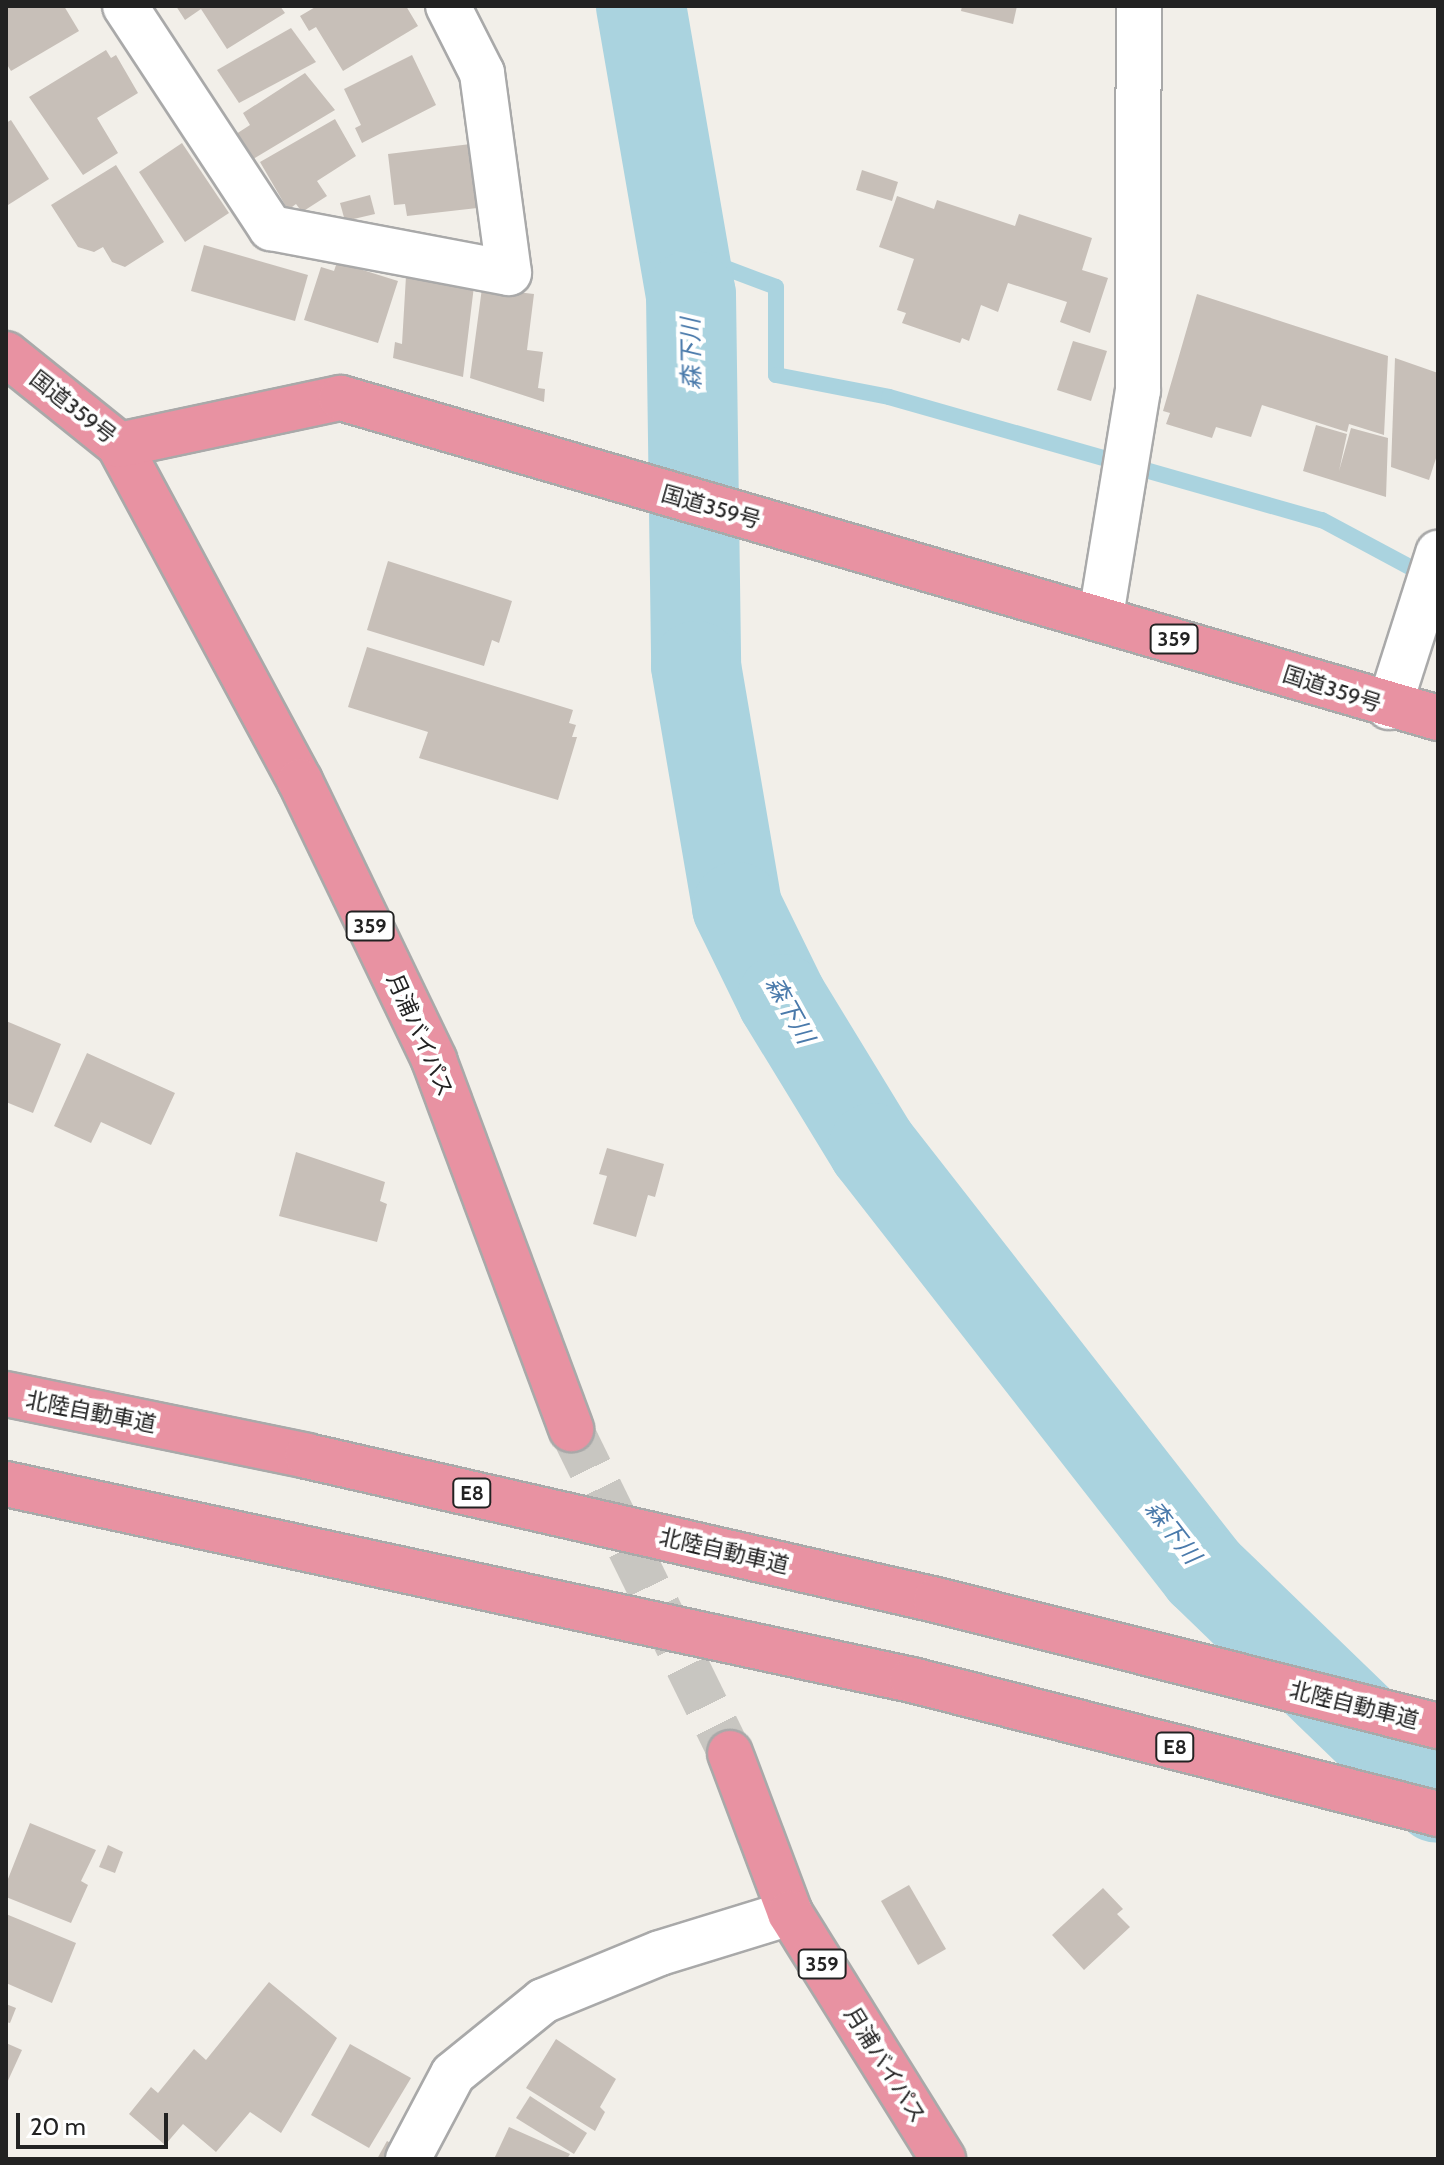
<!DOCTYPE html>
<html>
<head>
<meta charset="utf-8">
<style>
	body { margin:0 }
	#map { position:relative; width:1444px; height:2165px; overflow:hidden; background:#f2efe9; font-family:Cabin,"Noto Sans JP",sans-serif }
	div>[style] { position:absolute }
	.stream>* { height:16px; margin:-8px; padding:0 8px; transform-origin:8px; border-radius:8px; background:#aad3df }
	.river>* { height:90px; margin:-45px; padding:0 45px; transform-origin:45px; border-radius:45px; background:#aad3df }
	.building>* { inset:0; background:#c7bfb8 }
	.highway-tunnel>* { height:44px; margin-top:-22px; transform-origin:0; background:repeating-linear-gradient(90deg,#c8c6c1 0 44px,transparent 0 66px) }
	.roads { filter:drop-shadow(2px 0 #a9a9a9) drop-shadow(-2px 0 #a9a9a9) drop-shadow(0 2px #a9a9a9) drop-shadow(0 -2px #a9a9a9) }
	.minor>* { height:44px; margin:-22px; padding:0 22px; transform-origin:22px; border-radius:22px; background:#fff }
	.highway>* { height:44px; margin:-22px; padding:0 22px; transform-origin:22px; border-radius:22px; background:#e892a2 }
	span { translate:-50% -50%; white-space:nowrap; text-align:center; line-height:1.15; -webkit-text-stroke:8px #fff; paint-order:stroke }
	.shield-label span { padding:2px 6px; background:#fff; border:2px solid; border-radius:6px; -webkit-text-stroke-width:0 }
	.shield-label { font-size:20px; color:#222; font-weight:700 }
	.street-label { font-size:22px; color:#222 }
	.water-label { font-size:24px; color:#4a7aab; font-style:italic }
	.frame { position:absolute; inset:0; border:8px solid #222; pointer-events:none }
	.scale { position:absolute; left:16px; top:2113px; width:152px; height:36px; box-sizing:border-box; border:4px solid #222; border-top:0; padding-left:10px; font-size:24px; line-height:28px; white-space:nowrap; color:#222; -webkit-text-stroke:6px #fff; paint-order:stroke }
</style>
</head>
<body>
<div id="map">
	<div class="stream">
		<div style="left:683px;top:252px;width:99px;rotate:20.6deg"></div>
		<div style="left:776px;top:287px;width:88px;rotate:90deg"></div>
		<div style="left:776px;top:375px;width:115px;rotate:11deg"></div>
		<div style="left:889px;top:397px;width:450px;rotate:15.9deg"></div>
		<div style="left:1322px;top:520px;width:123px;rotate:28.2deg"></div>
	</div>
	<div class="river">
		<div style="left:641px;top:6px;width:293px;rotate:80.2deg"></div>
		<div style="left:691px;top:295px;width:371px;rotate:89.2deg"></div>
		<div style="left:696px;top:666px;width:244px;rotate:80.3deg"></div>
		<div style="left:737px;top:907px;width:102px;rotate:63.9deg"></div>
		<div style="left:782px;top:999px;width:175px;rotate:58.6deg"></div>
		<div style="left:873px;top:1148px;width:538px;rotate:52.02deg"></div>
		<div style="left:1204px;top:1572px;width:325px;rotate:44deg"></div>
	</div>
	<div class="building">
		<div style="clip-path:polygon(12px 6px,64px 6px,79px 31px,11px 71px,6px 63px,6px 9px)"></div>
		<div style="clip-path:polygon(176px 6px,280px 6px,285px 13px,227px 49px,201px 9px,185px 20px)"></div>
		<div style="clip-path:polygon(317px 6px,406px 6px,418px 26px,343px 71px,316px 27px,309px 31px,300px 16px)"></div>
		<div style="clip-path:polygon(962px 6px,1017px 6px,1013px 24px,961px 11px)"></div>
		<div style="clip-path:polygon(291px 28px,316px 62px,239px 103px,217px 70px)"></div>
		<div style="clip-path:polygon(106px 50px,111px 58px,116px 55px,138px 93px,97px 118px,118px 153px,83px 175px,29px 97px)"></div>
		<div style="clip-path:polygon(412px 55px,436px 105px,362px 143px,355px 128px,361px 125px,344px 89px)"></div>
		<div style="clip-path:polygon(305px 73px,335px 110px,250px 161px,233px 136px,250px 125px,243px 113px)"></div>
		<div style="clip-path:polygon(335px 119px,356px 156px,317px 181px,327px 196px,302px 212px,296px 204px,288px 210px,260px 162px)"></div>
		<div style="clip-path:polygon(11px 120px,49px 179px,8px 205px,6px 123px)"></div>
		<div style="clip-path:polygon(182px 143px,229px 213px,185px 242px,139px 172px)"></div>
		<div style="clip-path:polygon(479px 143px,486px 207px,407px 216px,405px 204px,394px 205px,388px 154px)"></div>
		<div style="clip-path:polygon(116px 165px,164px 242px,125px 267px,112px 262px,103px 247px,94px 252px,78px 247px,51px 205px)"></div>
		<div style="clip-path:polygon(862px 170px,898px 182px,892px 201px,856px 190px)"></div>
		<div style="clip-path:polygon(370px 195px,375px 214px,345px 221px,340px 203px)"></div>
		<div style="clip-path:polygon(897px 196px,934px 209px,937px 200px,1015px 226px,1019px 214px,1092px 238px,1082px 270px,1108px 278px,1090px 333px,1060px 322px,1067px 302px,1008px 283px,998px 312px,981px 305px,969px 341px,962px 338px,960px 343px,902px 323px,906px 313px,897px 310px,914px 259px,879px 247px)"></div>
		<div style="clip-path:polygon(204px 245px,308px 275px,295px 321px,191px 291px)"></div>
		<div style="clip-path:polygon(337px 262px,398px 281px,378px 343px,304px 320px,321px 267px,334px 271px)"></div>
		<div style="clip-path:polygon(406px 276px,474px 286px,463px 377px,393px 358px,395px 342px,402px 344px)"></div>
		<div style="clip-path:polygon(482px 288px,534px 294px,527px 350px,543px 352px,538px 388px,545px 389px,544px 402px,470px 378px)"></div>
		<div style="clip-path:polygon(1197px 294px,1388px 356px,1384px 435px,1349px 424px,1347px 432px,1262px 405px,1251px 437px,1216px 427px,1212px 438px,1166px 424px,1170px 413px,1163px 411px)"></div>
		<div style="clip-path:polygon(1073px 341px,1107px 351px,1091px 401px,1057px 390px)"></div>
		<div style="clip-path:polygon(1395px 358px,1438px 373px,1438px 452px,1429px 480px,1391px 467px)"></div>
		<div style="clip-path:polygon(1316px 425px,1347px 434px,1339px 471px,1351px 428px,1388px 438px,1386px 497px,1303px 471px)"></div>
		<div style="clip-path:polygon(388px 561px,512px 601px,499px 643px,492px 640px,484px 666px,367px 630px)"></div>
		<div style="clip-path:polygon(367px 647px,573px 710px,569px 723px,576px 725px,572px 737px,577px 737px,558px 800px,419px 758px,428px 732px,348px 707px)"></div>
		<div style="clip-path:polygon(6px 1021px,61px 1044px,33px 1113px,6px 1102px)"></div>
		<div style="clip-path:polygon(87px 1053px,175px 1093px,151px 1145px,101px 1122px,91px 1143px,54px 1126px)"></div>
		<div style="clip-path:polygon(607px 1148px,664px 1164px,655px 1197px,648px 1195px,636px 1237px,593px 1224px,607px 1176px,599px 1174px)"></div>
		<div style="clip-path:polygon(296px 1152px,385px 1182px,380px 1201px,387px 1204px,377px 1242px,279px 1216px)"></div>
		<div style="clip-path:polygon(30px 1823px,96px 1850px,81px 1881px,88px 1885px,71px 1923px,6px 1897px,6px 1884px)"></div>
		<div style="clip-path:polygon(108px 1845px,123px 1852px,115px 1873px,99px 1867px)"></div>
		<div style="clip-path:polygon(909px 1885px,946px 1949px,918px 1965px,881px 1901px)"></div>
		<div style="clip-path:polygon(1103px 1888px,1123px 1909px,1117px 1914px,1130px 1927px,1084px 1970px,1052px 1935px)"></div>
		<div style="clip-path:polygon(6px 1914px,76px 1943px,52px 2003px,6px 1983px)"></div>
		<div style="clip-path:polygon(269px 1982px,337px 2038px,281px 2133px,250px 2112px,216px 2152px,183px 2124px,165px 2145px,129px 2114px,151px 2087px,158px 2093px,194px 2049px,206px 2060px)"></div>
		<div style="clip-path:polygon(6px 2004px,16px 2008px,10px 2023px,6px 2022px)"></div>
		<div style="clip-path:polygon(556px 2039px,616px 2079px,600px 2107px,605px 2112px,595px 2131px,526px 2088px)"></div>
		<div style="clip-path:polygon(6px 2043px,22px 2050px,6px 2085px)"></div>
		<div style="clip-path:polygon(350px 2044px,411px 2078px,369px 2148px,311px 2115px)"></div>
		<div style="clip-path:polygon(530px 2096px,587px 2133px,574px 2154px,516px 2118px)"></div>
		<div style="clip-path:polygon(509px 2127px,570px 2154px,567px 2159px,494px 2159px)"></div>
		<div style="clip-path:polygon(387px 2141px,421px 2159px,377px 2159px)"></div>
	</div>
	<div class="highway-tunnel">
		<div style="left:571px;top:1429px;width:361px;rotate:63.9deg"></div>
	</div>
	<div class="roads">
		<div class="minor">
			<div style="left:125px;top:6px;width:266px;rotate:56.7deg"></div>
			<div style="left:271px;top:228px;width:242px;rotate:10.7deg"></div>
			<div style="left:509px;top:273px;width:202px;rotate:-97.7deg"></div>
			<div style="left:482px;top:73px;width:75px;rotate:-116.9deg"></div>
			<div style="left:1101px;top:616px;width:228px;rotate:-80.7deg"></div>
			<div style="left:1138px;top:391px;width:385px;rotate:-89.9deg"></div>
			<div style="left:1389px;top:707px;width:162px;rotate:-72.3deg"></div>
			<div style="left:408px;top:2159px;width:96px;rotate:-62.1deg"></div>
			<div style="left:453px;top:2074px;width:116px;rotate:-39deg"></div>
			<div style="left:543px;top:2001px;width:126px;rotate:-22.3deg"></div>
			<div style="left:660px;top:1953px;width:136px;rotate:-17.1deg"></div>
		</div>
		<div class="highway">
			<div style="left:6px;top:354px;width:145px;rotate:38.8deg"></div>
			<div style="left:119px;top:445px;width:382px;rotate:61.7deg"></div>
			<div style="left:300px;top:781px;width:310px;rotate:64.3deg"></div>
			<div style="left:434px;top:1060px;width:394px;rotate:69.6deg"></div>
			<div style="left:119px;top:445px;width:227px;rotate:-12deg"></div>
			<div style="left:341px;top:398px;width:1143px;rotate:16.26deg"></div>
			<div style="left:6px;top:1394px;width:307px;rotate:11.6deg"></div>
			<div style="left:307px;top:1456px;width:645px;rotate:12.89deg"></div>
			<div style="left:936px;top:1600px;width:518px;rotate:14.09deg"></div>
			<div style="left:6px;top:1484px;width:927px;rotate:12.21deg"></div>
			<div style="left:912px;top:1680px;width:543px;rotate:14.29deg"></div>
			<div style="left:730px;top:1753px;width:171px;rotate:69.4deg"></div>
			<div style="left:790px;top:1913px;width:290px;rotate:58.1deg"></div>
		</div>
	</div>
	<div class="shield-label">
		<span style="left:1174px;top:639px">359</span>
		<span style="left:370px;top:926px">359</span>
		<span style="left:472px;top:1493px">E8</span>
		<span style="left:1175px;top:1747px">E8</span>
		<span style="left:822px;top:1964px">359</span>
	</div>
	<div class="street-label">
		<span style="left:73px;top:407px;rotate:38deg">国道359号</span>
		<span style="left:711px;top:507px;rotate:16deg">国道359号</span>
		<span style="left:1332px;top:689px;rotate:18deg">国道359号</span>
		<span style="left:420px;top:1035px;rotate:66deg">月浦バイパス</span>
		<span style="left:91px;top:1412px;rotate:11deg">北陸自動車道</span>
		<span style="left:724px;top:1551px;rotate:13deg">北陸自動車道</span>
		<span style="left:1354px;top:1705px;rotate:14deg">北陸自動車道</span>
		<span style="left:885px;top:2065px;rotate:58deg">月浦バイパス</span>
	</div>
	<div class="water-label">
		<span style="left:691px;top:354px;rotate:-91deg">森下川</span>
		<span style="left:790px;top:1010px;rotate:61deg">森下川</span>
		<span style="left:1173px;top:1532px;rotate:52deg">森下川</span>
	</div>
	<div class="frame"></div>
	<div class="scale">20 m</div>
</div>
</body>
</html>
